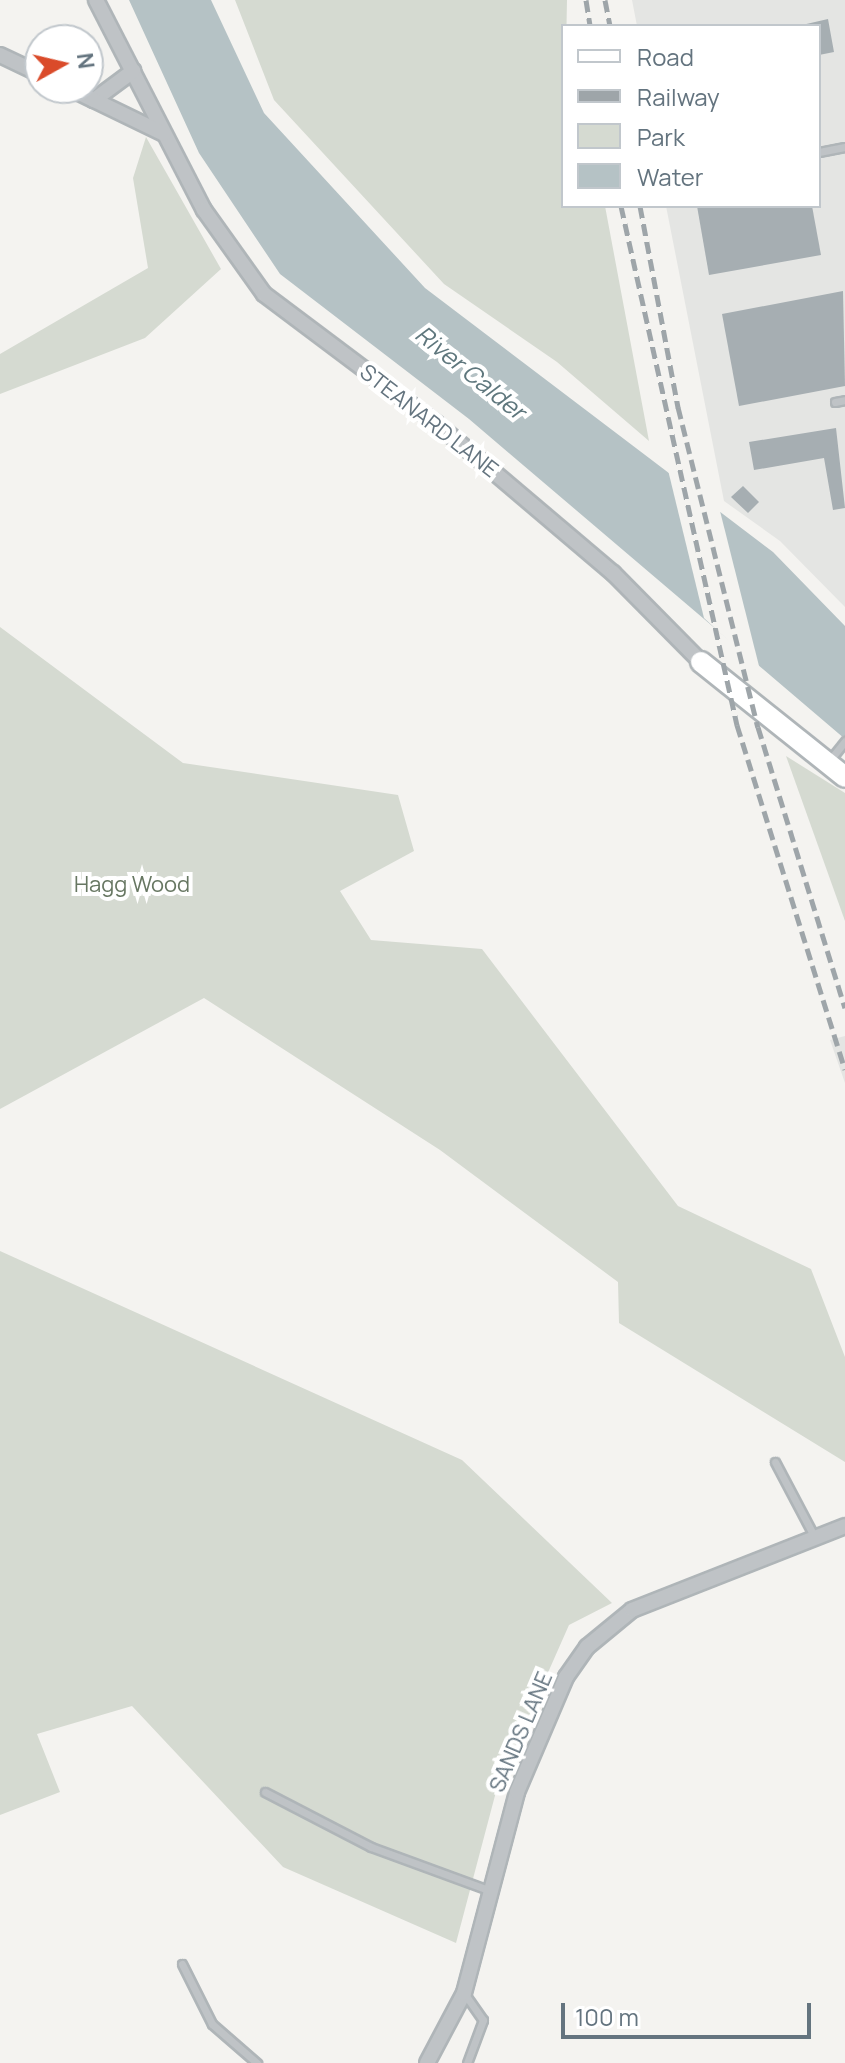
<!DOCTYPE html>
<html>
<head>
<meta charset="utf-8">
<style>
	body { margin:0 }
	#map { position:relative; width:845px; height:2063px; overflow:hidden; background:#f4f3f0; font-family:Manrope,sans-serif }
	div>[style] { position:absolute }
	.built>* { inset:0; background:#e4e5e3 }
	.green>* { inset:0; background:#d5dad1 }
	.water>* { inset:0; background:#b5c2c5 }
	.pier>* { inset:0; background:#f4f3f0 }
	.building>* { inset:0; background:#a6aeb2 }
	.roads { filter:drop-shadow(2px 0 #afb5b8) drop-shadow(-2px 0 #afb5b8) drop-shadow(0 2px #afb5b8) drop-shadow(0 -2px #afb5b8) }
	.lane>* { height:7px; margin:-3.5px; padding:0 3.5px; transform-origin:3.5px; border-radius:3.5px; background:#bfc3c6 }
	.street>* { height:14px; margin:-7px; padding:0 7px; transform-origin:7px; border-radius:7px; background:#bfc3c6 }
	.secondary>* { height:20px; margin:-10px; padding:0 10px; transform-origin:10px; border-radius:10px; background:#fff }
	.rail>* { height:5px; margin-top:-2.5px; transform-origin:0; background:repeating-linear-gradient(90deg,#9ea5a9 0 12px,transparent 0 18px) }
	span { translate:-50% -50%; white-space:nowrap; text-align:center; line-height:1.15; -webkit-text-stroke:8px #fff; paint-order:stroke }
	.street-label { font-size:22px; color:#64747f }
	.park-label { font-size:22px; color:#677762 }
	.water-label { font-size:24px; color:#5f777d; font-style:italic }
	.legend { position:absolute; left:561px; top:24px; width:260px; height:184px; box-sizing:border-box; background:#fff; border:2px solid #c1c7cc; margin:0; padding:10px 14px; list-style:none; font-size:24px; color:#64747f }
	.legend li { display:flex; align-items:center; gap:16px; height:40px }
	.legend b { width:40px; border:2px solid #c1c7cc }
	.north { position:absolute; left:24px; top:24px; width:80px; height:80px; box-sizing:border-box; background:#fff; border:2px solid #c1c7cc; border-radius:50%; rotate:82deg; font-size:22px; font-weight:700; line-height:32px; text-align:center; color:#64747f }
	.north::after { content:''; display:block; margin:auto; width:28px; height:36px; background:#da4b2a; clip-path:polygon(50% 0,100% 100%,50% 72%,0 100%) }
	.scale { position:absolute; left:561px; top:2003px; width:250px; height:36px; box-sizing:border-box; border:4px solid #64747f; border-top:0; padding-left:10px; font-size:24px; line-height:28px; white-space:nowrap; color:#64747f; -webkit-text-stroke:6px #fff; paint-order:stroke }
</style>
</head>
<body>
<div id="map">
	<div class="built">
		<div style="clip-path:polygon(632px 0,845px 0,845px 607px,780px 541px,724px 501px,666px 206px,819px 206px,819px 26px,637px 26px)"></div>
		<div style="clip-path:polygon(845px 1036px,845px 1083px,830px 1040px)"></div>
	</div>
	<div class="green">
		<div style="clip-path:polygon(235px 0,567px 0,563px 206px,605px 206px,649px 441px,557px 362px,444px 284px,274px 100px)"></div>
		<div style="clip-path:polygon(146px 137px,221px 269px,145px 338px,0 394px,0 354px,148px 268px,133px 178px)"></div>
		<div style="clip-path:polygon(0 627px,183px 763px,398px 795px,414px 851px,340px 891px,371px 940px,482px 949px,678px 1206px,811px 1269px,845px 1357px,845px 1462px,619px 1323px,618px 1282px,440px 1150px,204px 998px,0 1109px)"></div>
		<div style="clip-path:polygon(786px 756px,845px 793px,845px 921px)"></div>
		<div style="clip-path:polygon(0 1251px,462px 1460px,612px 1603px,569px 1625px,497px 1788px,456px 1943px,283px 1867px,132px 1706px,37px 1734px,60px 1792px,0 1815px)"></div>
	</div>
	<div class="water">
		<div style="clip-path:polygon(129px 0,211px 0,264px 113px,425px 288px,773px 552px,845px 626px,845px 739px,469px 419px,280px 274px,199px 153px)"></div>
	</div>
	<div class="pier">
		<div style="clip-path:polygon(668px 470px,719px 507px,760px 670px,704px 618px)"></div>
	</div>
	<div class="building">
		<div style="clip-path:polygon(828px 19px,834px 52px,819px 55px,819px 26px,802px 25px)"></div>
		<div style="clip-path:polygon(697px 206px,812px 206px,821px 255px,709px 275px)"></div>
		<div style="clip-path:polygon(843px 291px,845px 386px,739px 406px,722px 314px)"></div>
		<div style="clip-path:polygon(836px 428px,845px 508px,833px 510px,824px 458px,754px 470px,749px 442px)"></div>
		<div style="clip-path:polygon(743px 486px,759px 502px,748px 513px,731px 497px)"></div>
	</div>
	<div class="roads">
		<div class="lane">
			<div style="left:819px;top:152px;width:26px;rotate:-11deg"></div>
			<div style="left:835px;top:402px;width:10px;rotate:-11deg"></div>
			<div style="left:829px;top:761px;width:26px;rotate:-51deg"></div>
			<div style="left:775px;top:1462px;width:86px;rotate:62.2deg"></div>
			<div style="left:265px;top:1792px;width:119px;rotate:27.4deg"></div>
			<div style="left:371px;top:1847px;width:128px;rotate:20.1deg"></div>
			<div style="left:182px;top:1964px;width:67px;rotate:63.4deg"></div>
			<div style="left:212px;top:2024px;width:60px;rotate:40.9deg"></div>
			<div style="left:464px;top:1993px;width:33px;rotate:55deg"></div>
			<div style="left:483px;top:2020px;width:46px;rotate:110.4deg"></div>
		</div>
		<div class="street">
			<div style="left:96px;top:0;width:236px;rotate:62.8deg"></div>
			<div style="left:204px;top:210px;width:103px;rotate:54.5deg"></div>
			<div style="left:264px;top:294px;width:215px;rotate:36.9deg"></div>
			<div style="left:436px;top:423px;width:232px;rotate:40.3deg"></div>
			<div style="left:613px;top:573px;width:125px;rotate:45.3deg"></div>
			<div style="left:0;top:55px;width:44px;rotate:25.4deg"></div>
			<div style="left:69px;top:88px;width:28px;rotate:26deg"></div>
			<div style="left:94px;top:100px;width:49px;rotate:-36.6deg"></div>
			<div style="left:94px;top:100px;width:78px;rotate:25.9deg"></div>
			<div style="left:427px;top:2063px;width:79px;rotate:-62.1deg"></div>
			<div style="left:464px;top:1993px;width:208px;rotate:-75.2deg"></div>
			<div style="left:517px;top:1792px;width:125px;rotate:-66.9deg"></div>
			<div style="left:566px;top:1677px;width:37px;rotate:-55deg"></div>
			<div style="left:587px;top:1647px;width:58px;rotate:-39.4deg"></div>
			<div style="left:632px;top:1610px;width:229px;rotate:-21.5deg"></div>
		</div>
		<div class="secondary">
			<div style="left:701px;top:662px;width:184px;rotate:38.6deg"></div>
		</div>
	</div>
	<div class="rail">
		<div style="left:586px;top:0;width:26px;rotate:81deg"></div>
		<div style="left:605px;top:0;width:26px;rotate:79deg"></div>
		<div style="left:621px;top:206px;width:532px;rotate:77.4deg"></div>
		<div style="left:737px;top:725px;width:361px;rotate:72.6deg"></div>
		<div style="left:640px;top:206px;width:205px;rotate:79.3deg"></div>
		<div style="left:678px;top:407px;width:330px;rotate:76deg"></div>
		<div style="left:758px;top:727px;width:294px;rotate:72.8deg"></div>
	</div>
	<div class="street-label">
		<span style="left:429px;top:421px;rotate:38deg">STEANARD LANE</span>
		<span style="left:521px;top:1732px;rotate:-67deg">SANDS LANE</span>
	</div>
	<div class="park-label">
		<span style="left:132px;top:885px">Hagg Wood</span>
	</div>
	<div class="water-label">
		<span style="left:471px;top:372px;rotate:39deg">River Calder</span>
	</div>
	<ul class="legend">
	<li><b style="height:10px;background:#fff"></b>Road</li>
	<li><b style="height:10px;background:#9ea5a9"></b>Railway</li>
	<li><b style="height:22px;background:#d5dad1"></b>Park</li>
	<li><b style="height:22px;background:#b5c2c5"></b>Water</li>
	</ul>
	<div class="north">N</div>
	<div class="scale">100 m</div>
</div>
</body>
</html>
